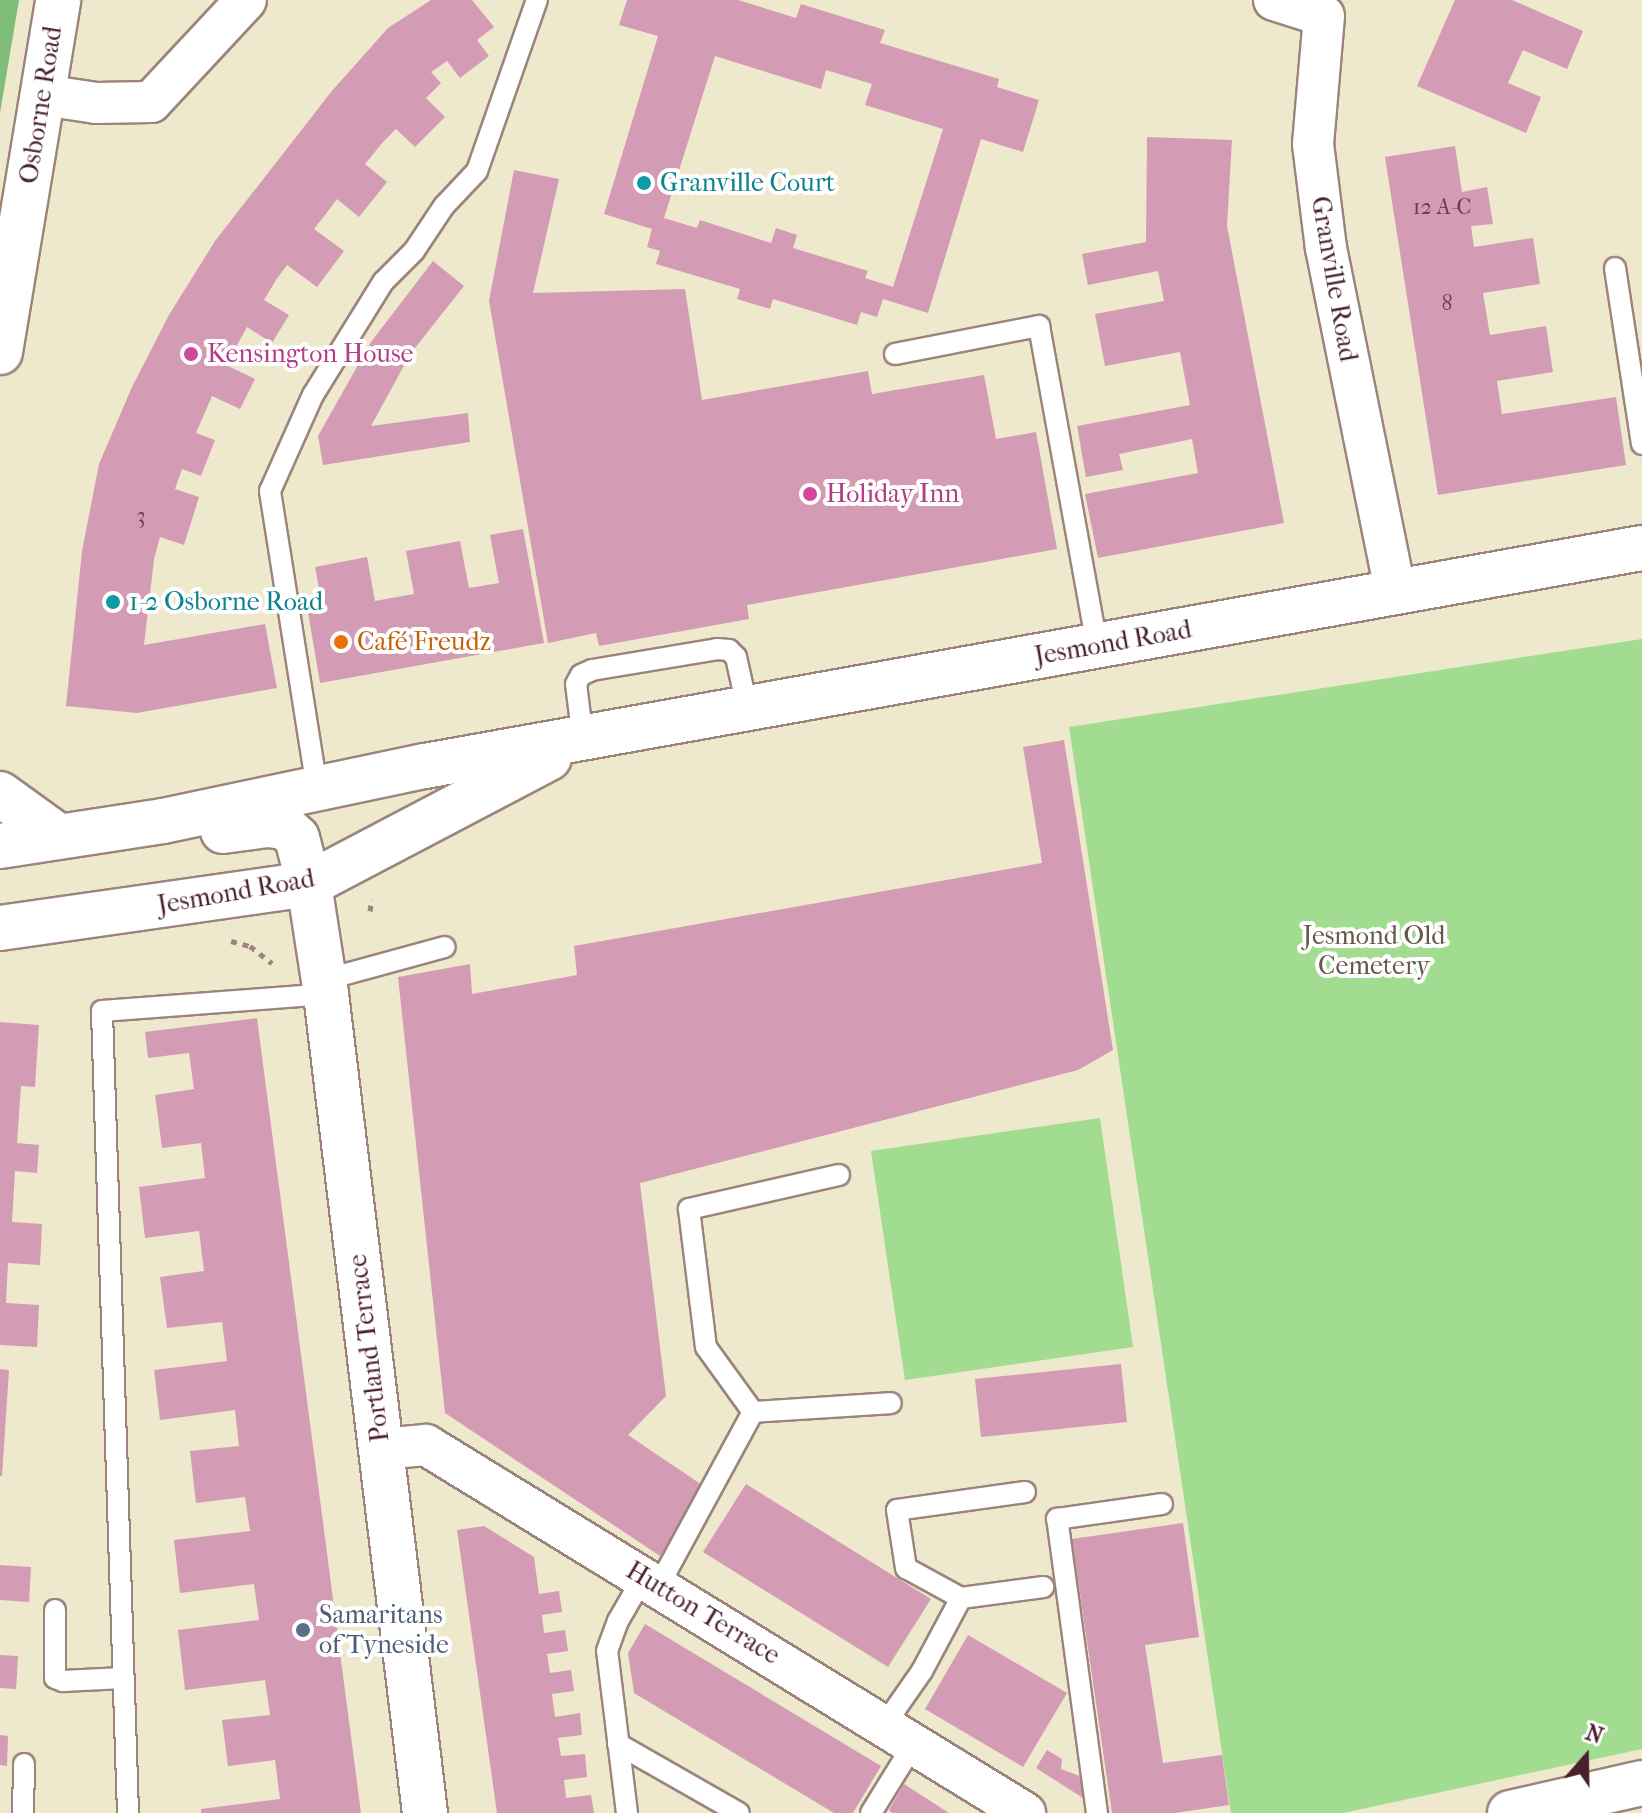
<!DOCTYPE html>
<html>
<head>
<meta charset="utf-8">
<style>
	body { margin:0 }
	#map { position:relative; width:1642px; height:1813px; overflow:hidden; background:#eee8cd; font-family:"IM FELL French Canon",serif }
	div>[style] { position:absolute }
	.green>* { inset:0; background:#a1dc90 }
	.forest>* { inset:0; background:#80bc7a }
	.building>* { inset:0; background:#d49cb4 }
	.path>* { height:5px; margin-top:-2.5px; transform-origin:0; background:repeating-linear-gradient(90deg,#9c847c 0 6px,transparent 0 12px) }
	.roads { filter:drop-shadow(2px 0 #9c847c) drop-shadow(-2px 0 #9c847c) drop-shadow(0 2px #9c847c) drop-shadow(0 -2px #9c847c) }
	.service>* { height:20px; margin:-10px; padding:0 10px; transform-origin:10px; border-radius:10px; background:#fff }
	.minor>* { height:40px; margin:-20px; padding:0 20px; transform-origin:20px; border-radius:20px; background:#fff }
	.secondary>* { height:44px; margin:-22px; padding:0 22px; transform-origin:22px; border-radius:22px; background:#fff }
	.trunk>* { height:44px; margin:-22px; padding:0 22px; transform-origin:22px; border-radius:22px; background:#fff }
	.dots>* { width:22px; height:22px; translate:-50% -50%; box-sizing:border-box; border:4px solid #fff; border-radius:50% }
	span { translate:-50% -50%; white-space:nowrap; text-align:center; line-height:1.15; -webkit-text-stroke:8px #fff; paint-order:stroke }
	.number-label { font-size:22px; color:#6c3e4d }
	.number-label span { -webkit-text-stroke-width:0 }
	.street-label { font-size:26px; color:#4a1f2b }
	.culture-label { font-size:26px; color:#0d838f }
	.left { translate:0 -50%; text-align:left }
	.hotel-label { font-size:26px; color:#b23c85 }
	.food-label { font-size:26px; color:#c56008 }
	.park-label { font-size:26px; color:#645849 }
	.service-label { font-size:26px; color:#4e5e75 }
	.north { position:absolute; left:1546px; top:1717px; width:80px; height:80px; -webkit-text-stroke:6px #fff; paint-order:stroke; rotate:20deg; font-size:22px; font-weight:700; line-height:32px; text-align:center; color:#4a1f2b }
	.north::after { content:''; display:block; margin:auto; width:28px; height:36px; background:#4a1f2b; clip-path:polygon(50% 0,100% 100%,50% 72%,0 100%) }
</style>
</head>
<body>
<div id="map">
	<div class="green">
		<div style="clip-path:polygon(1642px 639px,1642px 1749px,1343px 1813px,1231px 1813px,1069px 727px)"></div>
		<div style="clip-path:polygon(1100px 1118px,1133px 1347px,905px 1380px,871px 1151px)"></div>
	</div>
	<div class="forest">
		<div style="clip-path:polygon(0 0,19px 0,0 113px)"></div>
	</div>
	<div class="building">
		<div style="clip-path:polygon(431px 0,472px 0,494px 27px,477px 40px,489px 56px,460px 78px,447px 61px,431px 72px,441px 83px,426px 98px,445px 117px,415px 147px,396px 129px,383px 142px,365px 164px,387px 182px,359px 217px,337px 199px,325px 215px,314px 229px,344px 251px,317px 287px,287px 265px,276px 280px,264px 300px,289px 315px,272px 343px,247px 327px,226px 365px,255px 379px,240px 409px,212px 396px,196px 433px,215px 440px,201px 476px,182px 469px,175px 489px,199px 497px,184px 545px,160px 537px,154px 559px,144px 645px,265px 624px,277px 688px,137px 713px,66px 706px,82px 551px,99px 464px,132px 387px,169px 315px,215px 241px,331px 92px,388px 28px)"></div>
		<div style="clip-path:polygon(evenodd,627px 0,738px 0,796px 18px,801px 4px,885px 30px,880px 43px,999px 79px,997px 87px,1039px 100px,1023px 152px,981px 139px,928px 313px,883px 299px,877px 317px,861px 312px,857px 325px,773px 299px,770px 309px,737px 299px,740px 289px,656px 264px,660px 251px,647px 247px,652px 229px,604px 214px,658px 36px,619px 25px,627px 0,715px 56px,821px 89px,826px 70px,872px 84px,865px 105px,943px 129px,893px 287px,865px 278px,868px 271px,793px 248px,797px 235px,776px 228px,771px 243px,700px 220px,697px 228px,664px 218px,715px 56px)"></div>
		<div style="clip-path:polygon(1455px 0,1512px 0,1583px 31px,1567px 69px,1523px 50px,1508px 83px,1541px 97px,1526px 133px,1417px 86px)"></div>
		<div style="clip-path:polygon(1147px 137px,1232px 140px,1227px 226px,1284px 523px,1098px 558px,1085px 494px,1198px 473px,1192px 439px,1119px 454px,1123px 470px,1086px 477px,1077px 426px,1190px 405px,1180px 352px,1105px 366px,1095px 314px,1164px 301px,1158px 271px,1088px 285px,1082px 254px,1146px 242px)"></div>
		<div style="clip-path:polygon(1455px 146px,1462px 192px,1487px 187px,1493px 224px,1471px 226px,1474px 247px,1533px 238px,1540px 284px,1483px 293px,1490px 335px,1546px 326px,1553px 372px,1497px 381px,1502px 414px,1616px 397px,1626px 465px,1438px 495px,1385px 157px)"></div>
		<div style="clip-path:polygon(514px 170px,559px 179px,533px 293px,685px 289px,702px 400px,868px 371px,872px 394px,984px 375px,996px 439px,1036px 432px,1057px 549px,747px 605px,749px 619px,599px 646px,596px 633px,548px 643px,489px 301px)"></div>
		<div style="clip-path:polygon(433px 261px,464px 286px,411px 353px,371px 426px,468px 413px,470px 442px,323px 465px,318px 436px,371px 342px)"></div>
		<div style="clip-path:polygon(523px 529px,544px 643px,320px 683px,308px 612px,323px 609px,315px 567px,367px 557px,375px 601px,414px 594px,406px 551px,460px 541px,469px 588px,499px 583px,490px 535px)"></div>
		<div style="clip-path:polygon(1064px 740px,1113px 1050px,1078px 1070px,640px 1183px,666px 1396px,628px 1435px,705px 1487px,660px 1556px,445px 1413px,398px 977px,470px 964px,472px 994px,577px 975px,574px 946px,1042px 863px,1023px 747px)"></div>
		<div style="clip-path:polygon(257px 1018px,361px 1813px,201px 1813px,201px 1809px,280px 1799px,275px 1760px,228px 1766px,222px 1720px,270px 1715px,265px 1680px,185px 1690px,178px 1630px,259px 1620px,254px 1584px,180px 1593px,174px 1540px,250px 1531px,245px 1497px,196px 1503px,190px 1451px,239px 1446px,235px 1410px,160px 1420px,154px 1370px,227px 1361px,222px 1322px,167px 1328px,160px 1277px,204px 1271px,199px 1231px,145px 1238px,139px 1187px,205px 1178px,201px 1143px,162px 1148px,155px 1095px,194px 1089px,189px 1053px,148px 1058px,145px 1032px)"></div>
		<div style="clip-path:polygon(0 1022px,39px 1025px,35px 1087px,21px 1086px,17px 1143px,39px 1145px,37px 1173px,15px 1171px,12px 1222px,42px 1224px,40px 1265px,8px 1263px,6px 1303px,39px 1305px,37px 1347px,0 1345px)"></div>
		<div style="clip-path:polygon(1121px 1364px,1127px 1422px,981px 1437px,975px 1379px)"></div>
		<div style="clip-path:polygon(0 1369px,9px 1370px,2px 1476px,0 1476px)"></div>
		<div style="clip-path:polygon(746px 1484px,931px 1599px,888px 1667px,703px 1552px)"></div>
		<div style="clip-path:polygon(1183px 1523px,1199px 1637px,1145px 1645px,1163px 1763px,1222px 1755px,1229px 1805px,1175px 1813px,1112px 1813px,1072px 1539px)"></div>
		<div style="clip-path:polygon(484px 1526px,534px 1557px,539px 1594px,559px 1591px,562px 1612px,542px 1615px,544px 1633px,565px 1630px,568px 1651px,547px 1654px,550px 1673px,571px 1670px,574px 1691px,552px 1694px,555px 1717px,580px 1713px,582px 1735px,558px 1738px,561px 1756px,585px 1754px,587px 1777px,564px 1780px,566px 1798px,591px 1795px,594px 1813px,497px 1813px,457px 1530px)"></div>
		<div style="clip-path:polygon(0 1565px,31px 1567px,29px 1602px,0 1600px)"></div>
		<div style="clip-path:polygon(645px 1624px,881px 1766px,853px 1813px,834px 1813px,634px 1693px,628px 1653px)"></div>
		<div style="clip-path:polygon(968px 1635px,1067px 1693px,1023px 1767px,925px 1709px)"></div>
		<div style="clip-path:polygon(0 1655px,18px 1656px,16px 1689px,0 1688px)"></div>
		<div style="clip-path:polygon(0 1735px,8px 1736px,7px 1766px,0 1765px)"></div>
		<div style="clip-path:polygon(1047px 1750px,1062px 1759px,1061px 1769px,1085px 1778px,1088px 1791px,1083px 1798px,1036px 1768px)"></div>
		<div style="clip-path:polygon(904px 1784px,949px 1813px,892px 1813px,889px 1810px)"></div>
	</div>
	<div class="path">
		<div style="left:370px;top:911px;width:12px;rotate:-81deg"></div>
		<div style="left:231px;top:941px;width:20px;rotate:15deg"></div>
		<div style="left:250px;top:946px;width:28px;rotate:38deg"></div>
	</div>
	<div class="roads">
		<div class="service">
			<div style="left:1615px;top:268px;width:178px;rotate:81.3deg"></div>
			<div style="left:895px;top:354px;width:147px;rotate:-11deg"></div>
			<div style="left:1039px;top:326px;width:325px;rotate:79.7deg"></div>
			<div style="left:583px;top:740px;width:56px;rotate:-97.1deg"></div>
			<div style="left:576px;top:684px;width:10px;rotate:-61deg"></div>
			<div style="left:581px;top:675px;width:12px;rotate:-24deg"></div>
			<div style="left:592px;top:670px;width:127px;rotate:-9.5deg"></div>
			<div style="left:717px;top:649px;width:12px;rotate:5deg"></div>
			<div style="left:729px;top:650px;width:10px;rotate:45deg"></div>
			<div style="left:736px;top:657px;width:55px;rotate:77.5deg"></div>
			<div style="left:317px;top:788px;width:301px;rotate:-99deg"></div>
			<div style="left:270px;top:491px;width:105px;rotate:-65.9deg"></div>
			<div style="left:313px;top:395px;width:133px;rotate:-58.2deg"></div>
			<div style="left:383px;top:282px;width:44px;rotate:-45deg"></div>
			<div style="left:414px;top:251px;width:54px;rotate:-56.3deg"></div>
			<div style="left:444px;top:206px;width:48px;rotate:-46.7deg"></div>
			<div style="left:477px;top:171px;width:181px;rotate:-70.7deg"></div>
			<div style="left:324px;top:980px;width:125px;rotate:-15.3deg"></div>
			<div style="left:839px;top:1175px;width:154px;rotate:167.2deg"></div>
			<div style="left:689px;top:1209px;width:139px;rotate:83deg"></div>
			<div style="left:706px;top:1347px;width:80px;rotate:54.1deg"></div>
			<div style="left:753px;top:1412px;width:138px;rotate:-3.7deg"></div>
			<div style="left:1025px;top:1492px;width:129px;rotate:172deg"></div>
			<div style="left:897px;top:1510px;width:59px;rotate:81.2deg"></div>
			<div style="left:906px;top:1568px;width:63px;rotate:28.6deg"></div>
			<div style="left:961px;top:1598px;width:83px;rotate:-7.6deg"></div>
			<div style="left:659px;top:1585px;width:197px;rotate:-61.5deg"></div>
			<div style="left:55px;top:1610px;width:68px;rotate:90deg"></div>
			<div style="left:55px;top:1678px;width:9px;rotate:21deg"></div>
			<div style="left:63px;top:1681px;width:60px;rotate:-2.9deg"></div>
			<div style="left:885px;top:1724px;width:65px;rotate:-55.1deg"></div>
			<div style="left:922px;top:1671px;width:83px;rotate:-61.9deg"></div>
			<div style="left:618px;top:1744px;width:139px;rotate:29.7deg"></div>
			<div style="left:23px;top:1813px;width:49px;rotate:-88.8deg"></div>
			<div style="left:128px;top:1813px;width:802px;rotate:-91.86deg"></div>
			<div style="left:102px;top:1011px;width:225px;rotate:-4.3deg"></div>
			<div style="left:627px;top:1813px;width:163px;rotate:-97deg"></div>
			<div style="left:607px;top:1651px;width:32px;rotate:-70deg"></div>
			<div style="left:618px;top:1621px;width:52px;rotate:-60deg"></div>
			<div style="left:871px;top:1813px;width:80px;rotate:-58.3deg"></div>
			<div style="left:1097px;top:1813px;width:297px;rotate:-97.7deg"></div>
			<div style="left:1057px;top:1519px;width:106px;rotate:-8.1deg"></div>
		</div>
		<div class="minor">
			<div style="left:1274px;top:0;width:52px;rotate:17.7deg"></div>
			<div style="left:1324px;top:16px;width:128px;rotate:94.9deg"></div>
			<div style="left:1313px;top:144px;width:105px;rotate:82.9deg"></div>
			<div style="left:1326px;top:248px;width:350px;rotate:78.6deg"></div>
			<div style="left:43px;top:95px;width:54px;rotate:8.6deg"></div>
			<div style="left:96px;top:103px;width:55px;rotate:-1deg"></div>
			<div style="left:151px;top:102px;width:139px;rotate:-47deg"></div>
			<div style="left:381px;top:1449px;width:45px;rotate:-5.1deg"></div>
			<div style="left:426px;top:1445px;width:703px;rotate:31.56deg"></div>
		</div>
		<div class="secondary">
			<div style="left:0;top:352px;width:357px;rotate:-80.6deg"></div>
			<div style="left:0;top:794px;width:72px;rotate:35.9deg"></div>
			<div style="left:309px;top:884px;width:111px;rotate:81.2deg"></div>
			<div style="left:326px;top:994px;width:825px;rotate:83.11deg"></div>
			<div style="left:1510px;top:1813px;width:135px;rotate:-12.8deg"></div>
		</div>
		<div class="trunk">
			<div style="left:223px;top:831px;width:45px;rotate:-7.6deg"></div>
			<div style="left:268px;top:825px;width:17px;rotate:7deg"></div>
			<div style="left:285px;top:827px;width:16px;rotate:43deg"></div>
			<div style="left:297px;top:838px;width:48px;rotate:75.4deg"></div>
			<div style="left:0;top:846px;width:165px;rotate:-8.7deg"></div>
			<div style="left:163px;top:821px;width:268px;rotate:-11.9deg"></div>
			<div style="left:425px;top:766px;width:1236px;rotate:-10.16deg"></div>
			<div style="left:0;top:928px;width:312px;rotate:-8.1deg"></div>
			<div style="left:309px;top:884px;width:271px;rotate:-27.7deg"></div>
		</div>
	</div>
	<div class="dots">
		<div style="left:644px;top:183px;background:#0f9aa8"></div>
		<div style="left:191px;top:354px;background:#d1479c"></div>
		<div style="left:810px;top:494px;background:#d1479c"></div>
		<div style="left:113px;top:602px;background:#0f9aa8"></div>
		<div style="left:341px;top:642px;background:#e8710a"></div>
		<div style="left:303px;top:1630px;background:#5c6f8a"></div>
	</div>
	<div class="number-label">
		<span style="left:1442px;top:208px">12 A-C</span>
		<span style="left:1447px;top:304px">8</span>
		<span style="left:141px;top:517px">3</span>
	</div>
	<div class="street-label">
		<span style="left:41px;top:105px;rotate:-81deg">Osborne Road</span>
		<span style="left:1334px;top:279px;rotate:80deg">Granville Road</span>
		<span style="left:1113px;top:643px;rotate:-10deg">Jesmond Road</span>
		<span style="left:236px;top:892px;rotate:-10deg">Jesmond Road</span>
		<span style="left:369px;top:1348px;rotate:-97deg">Portland Terrace</span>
		<span style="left:703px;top:1613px;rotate:31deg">Hutton Terrace</span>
	</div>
	<div class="culture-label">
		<span class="left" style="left:660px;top:183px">Granville Court</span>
		<span class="left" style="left:129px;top:602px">1-2 Osborne Road</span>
	</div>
	<div class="hotel-label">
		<span class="left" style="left:207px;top:354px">Kensington House</span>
		<span class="left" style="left:826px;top:494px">Holiday Inn</span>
	</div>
	<div class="food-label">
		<span class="left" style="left:357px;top:642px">Café Freudz</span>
	</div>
	<div class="park-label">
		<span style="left:1374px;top:951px">Jesmond Old<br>Cemetery</span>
	</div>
	<div class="service-label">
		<span class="left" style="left:319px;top:1630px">Samaritans<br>of Tyneside</span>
	</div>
	<div class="north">N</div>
</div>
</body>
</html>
